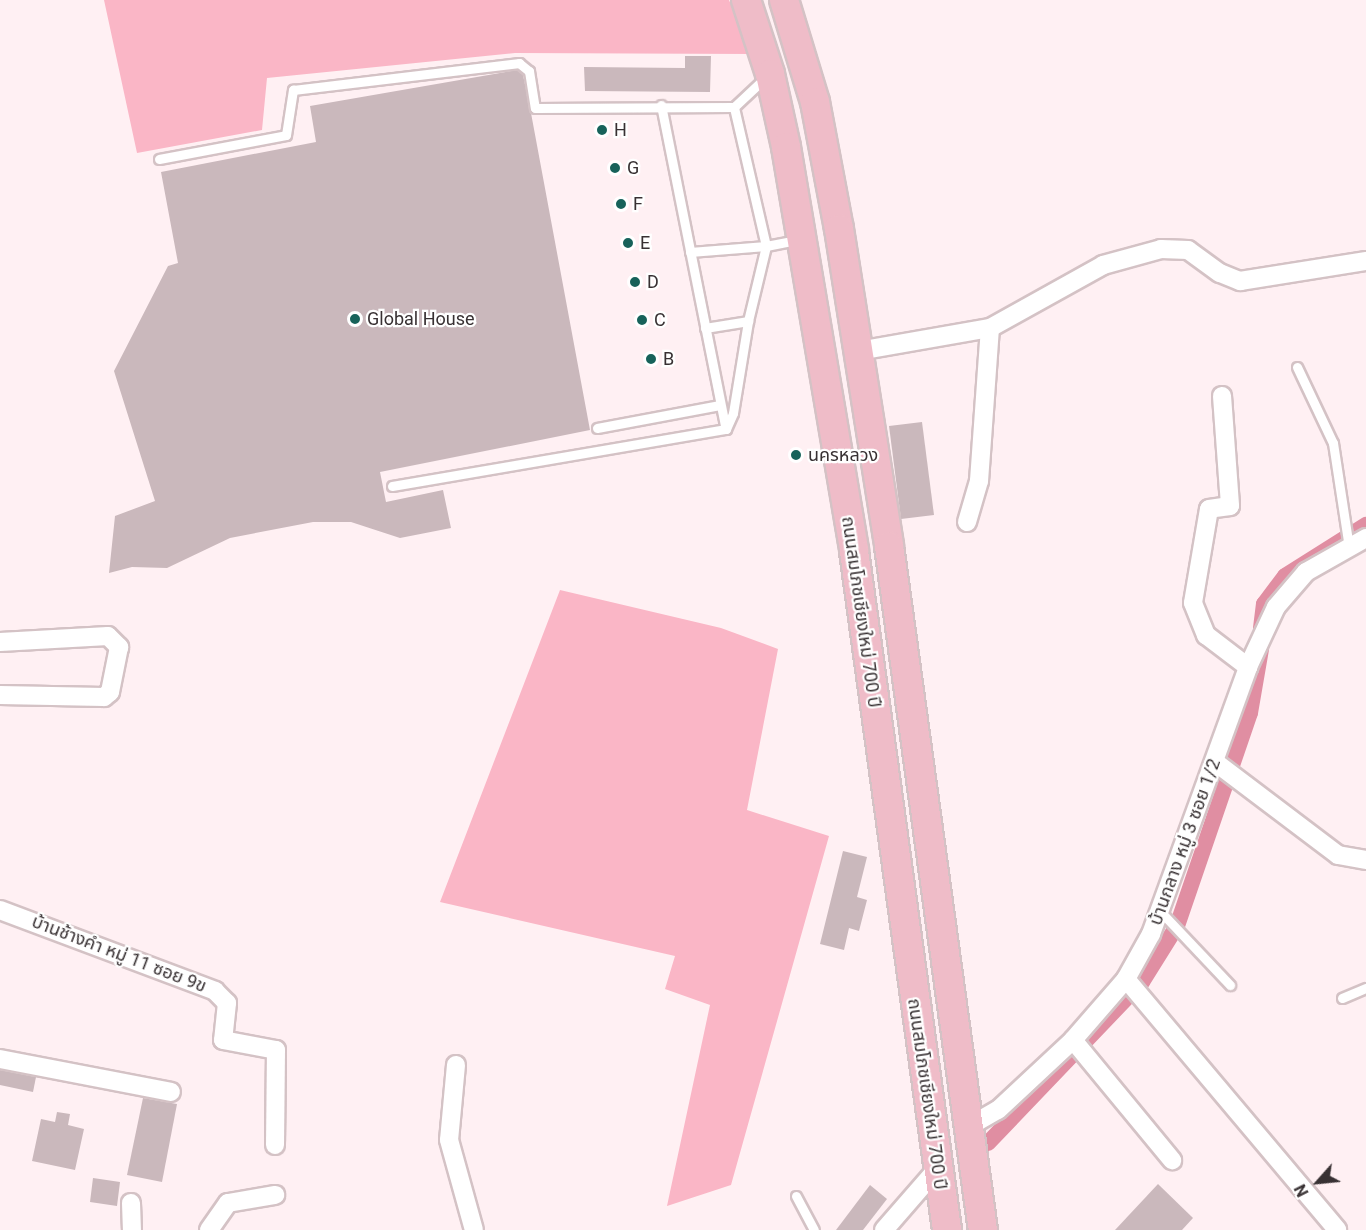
<!DOCTYPE html>
<html>
<head>
<meta charset="utf-8">
<style>
	body { margin:0 }
	#map { position:relative; width:1366px; height:1230px; overflow:hidden; background:#fff0f3; font-family:Roboto,"Noto Sans Thai",sans-serif }
	div>[style] { position:absolute }
	.green>* { inset:0; background:#fab6c6 }
	.canal>* { height:16px; margin:-8px; padding:0 8px; transform-origin:8px; border-radius:8px; background:#e08ea2 }
	.building>* { inset:0; background:#cab8bc }
	.roads { filter:drop-shadow(2px 0 #d4c2c5) drop-shadow(-2px 0 #d4c2c5) drop-shadow(0 2px #d4c2c5) drop-shadow(0 -2px #d4c2c5) }
	.lane>* { height:9px; margin:-4.5px; padding:0 4.5px; transform-origin:4.5px; border-radius:4.5px; background:#fff }
	.street>* { height:18px; margin:-9px; padding:0 9px; transform-origin:9px; border-radius:9px; background:#fff }
	.primary>* { height:28px; margin:-14px; padding:0 14px; transform-origin:14px; border-radius:14px; background:#efbcc8 }
	.dots>* { width:16px; height:16px; translate:-50% -50%; box-sizing:border-box; border:3px solid #fff; border-radius:50% }
	span { translate:-50% -50%; white-space:nowrap; text-align:center; line-height:1.15; -webkit-text-stroke:4.5px #fff; paint-order:stroke }
	.poi-label { font-size:18px; color:#383133 }
	.left { translate:0 -50%; text-align:left }
	.street-label { font-size:18px; color:#383133 }
	.north { position:absolute; left:1288px; top:1152px; width:60px; height:60px; -webkit-text-stroke:4px #fff; paint-order:stroke; rotate:243deg; font-size:16px; font-weight:700; line-height:24px; text-align:center; color:#383133 }
	.north::after { content:''; display:block; margin:auto; width:21px; height:27px; background:#383133; clip-path:polygon(50% 0,100% 100%,50% 72%,0 100%) }
</style>
</head>
<body>
<div id="map">
	<div class="green">
		<div style="clip-path:polygon(104px 0,729px 0,752px 54px,515px 53px,267px 78px,262px 130px,137px 153px)"></div>
		<div style="clip-path:polygon(560px 590px,721px 628px,778px 649px,747px 810px,829px 836px,731px 1185px,667px 1206px,710px 1005px,665px 989px,675px 956px,440px 902px)"></div>
	</div>
	<div class="canal">
		<div style="left:1261px;top:628px;width:24px;rotate:-83deg"></div>
		<div style="left:1264px;top:604px;width:35px;rotate:-53deg"></div>
		<div style="left:1285px;top:576px;width:96px;rotate:-32.2deg"></div>
		<div style="left:988px;top:1143px;width:223px;rotate:-46.3deg"></div>
		<div style="left:1142px;top:982px;width:66px;rotate:-58deg"></div>
		<div style="left:1177px;top:926px;width:225px;rotate:-71.1deg"></div>
		<div style="left:1250px;top:713px;width:65px;rotate:-80.2deg"></div>
	</div>
	<div class="building">
		<div style="clip-path:polygon(685px 56px,711px 56px,710px 92px,585px 91px,584px 67px,685px 68px)"></div>
		<div style="clip-path:polygon(517px 70px,523px 75px,531px 113px,590px 430px,380px 472px,386px 502px,443px 490px,451px 528px,400px 538px,351px 522px,313px 522px,230px 538px,167px 568px,132px 567px,109px 573px,115px 516px,155px 501px,114px 371px,168px 266px,178px 263px,161px 172px,316px 142px,310px 106px)"></div>
		<div style="clip-path:polygon(922px 422px,934px 515px,901px 519px,889px 426px)"></div>
		<div style="clip-path:polygon(843px 851px,867px 857px,857px 897px,867px 900px,859px 931px,849px 928px,844px 950px,820px 944px)"></div>
		<div style="clip-path:polygon(0 1070px,36px 1077px,33px 1092px,0 1085px)"></div>
		<div style="clip-path:polygon(143px 1098px,177px 1104px,162px 1182px,127px 1175px)"></div>
		<div style="clip-path:polygon(57px 1112px,70px 1114px,68px 1125px,84px 1129px,75px 1170px,32px 1161px,41px 1119px,55px 1122px)"></div>
		<div style="clip-path:polygon(93px 1178px,120px 1182px,117px 1206px,90px 1202px)"></div>
		<div style="clip-path:polygon(1158px 1184px,1193px 1218px,1182px 1230px,1115px 1230px)"></div>
		<div style="clip-path:polygon(870px 1185px,887px 1199px,863px 1230px,836px 1230px)"></div>
	</div>
	<div class="roads">
		<div class="lane">
			<div style="left:661px;top:105px;width:330px;rotate:78.7deg"></div>
			<div style="left:159px;top:159px;width:129px;rotate:-10.7deg"></div>
			<div style="left:286px;top:135px;width:46px;rotate:-81.2deg"></div>
			<div style="left:293px;top:90px;width:228px;rotate:-6.8deg"></div>
			<div style="left:519px;top:63px;width:13px;rotate:39deg"></div>
			<div style="left:529px;top:71px;width:37px;rotate:81deg"></div>
			<div style="left:535px;top:108px;width:199px;rotate:-0.3deg"></div>
			<div style="left:734px;top:107px;width:42px;rotate:-43.1deg"></div>
			<div style="left:690px;top:252px;width:76px;rotate:-4.5deg"></div>
			<div style="left:766px;top:246px;width:143px;rotate:-103deg"></div>
			<div style="left:705px;top:328px;width:44px;rotate:-9.2deg"></div>
			<div style="left:1297px;top:367px;width:84px;rotate:64.7deg"></div>
			<div style="left:1333px;top:443px;width:106px;rotate:81.3deg"></div>
			<div style="left:597px;top:428px;width:125px;rotate:-10.6deg"></div>
			<div style="left:726px;top:429px;width:17px;rotate:-66deg"></div>
			<div style="left:733px;top:413px;width:93px;rotate:-80.7deg"></div>
			<div style="left:748px;top:321px;width:77px;rotate:-76.5deg"></div>
			<div style="left:766px;top:246px;width:32px;rotate:-11deg"></div>
			<div style="left:392px;top:486px;width:339px;rotate:-9.7deg"></div>
			<div style="left:1160px;top:911px;width:102px;rotate:46.6deg"></div>
			<div style="left:1342px;top:998px;width:26px;rotate:-23deg"></div>
			<div style="left:796px;top:1196px;width:38px;rotate:62deg"></div>
		</div>
		<div class="street">
			<div style="left:858px;top:351px;width:134px;rotate:-9.9deg"></div>
			<div style="left:990px;top:328px;width:129px;rotate:-29.1deg"></div>
			<div style="left:1103px;top:265px;width:60px;rotate:-15.4deg"></div>
			<div style="left:1161px;top:249px;width:27px;rotate:2deg"></div>
			<div style="left:1188px;top:250px;width:39px;rotate:36deg"></div>
			<div style="left:1220px;top:273px;width:22px;rotate:22deg"></div>
			<div style="left:1240px;top:281px;width:128px;rotate:-9deg"></div>
			<div style="left:1222px;top:396px;width:110px;rotate:85.8deg"></div>
			<div style="left:1230px;top:506px;width:21px;rotate:172deg"></div>
			<div style="left:1209px;top:509px;width:95px;rotate:99.7deg"></div>
			<div style="left:1193px;top:603px;width:35px;rotate:68deg"></div>
			<div style="left:1206px;top:635px;width:53px;rotate:37.3deg"></div>
			<div style="left:967px;top:522px;width:43px;rotate:-73.7deg"></div>
			<div style="left:979px;top:481px;width:153px;rotate:-85.9deg"></div>
			<div style="left:0;top:642px;width:108px;rotate:-3.2deg"></div>
			<div style="left:108px;top:636px;width:16px;rotate:45deg"></div>
			<div style="left:119px;top:647px;width:46px;rotate:101.3deg"></div>
			<div style="left:110px;top:692px;width:8px;rotate:140deg"></div>
			<div style="left:104px;top:697px;width:104px;rotate:-178.9deg"></div>
			<div style="left:1215px;top:762px;width:154px;rotate:37.1deg"></div>
			<div style="left:1338px;top:855px;width:28px;rotate:10deg"></div>
			<div style="left:0;top:910px;width:230px;rotate:20.6deg"></div>
			<div style="left:215px;top:991px;width:17px;rotate:45deg"></div>
			<div style="left:227px;top:1003px;width:37px;rotate:96deg"></div>
			<div style="left:223px;top:1040px;width:54px;rotate:10.7deg"></div>
			<div style="left:276px;top:1050px;width:95px;rotate:90.6deg"></div>
			<div style="left:1126px;top:979px;width:328px;rotate:49.9deg"></div>
			<div style="left:1073px;top:1040px;width:156px;rotate:50.5deg"></div>
			<div style="left:0;top:1059px;width:174px;rotate:10.9deg"></div>
			<div style="left:456px;top:1065px;width:75px;rotate:95.3deg"></div>
			<div style="left:449px;top:1140px;width:93px;rotate:74.5deg"></div>
			<div style="left:968px;top:1127px;width:34px;rotate:-30deg"></div>
			<div style="left:998px;top:1110px;width:103px;rotate:-43deg"></div>
			<div style="left:1073px;top:1040px;width:81px;rotate:-49deg"></div>
			<div style="left:1126px;top:979px;width:51px;rotate:-60.9deg"></div>
			<div style="left:1151px;top:934px;width:284px;rotate:-70deg"></div>
			<div style="left:1248px;top:667px;width:66px;rotate:-65deg"></div>
			<div style="left:1276px;top:607px;width:46px;rotate:-49.4deg"></div>
			<div style="left:1306px;top:572px;width:69px;rotate:-29.5deg"></div>
			<div style="left:131px;top:1203px;width:27px;rotate:88deg"></div>
			<div style="left:209px;top:1230px;width:33px;rotate:-55deg"></div>
			<div style="left:228px;top:1203px;width:48px;rotate:-9.7deg"></div>
			<div style="left:884px;top:1230px;width:81px;rotate:-49deg"></div>
		</div>
		<div class="primary">
			<div style="left:746px;top:0;width:78px;rotate:72deg"></div>
			<div style="left:770px;top:74px;width:75px;rotate:77.6deg"></div>
			<div style="left:786px;top:147px;width:410px;rotate:80.4deg"></div>
			<div style="left:854px;top:551px;width:685px;rotate:82.2deg"></div>
			<div style="left:784px;top:0;width:107px;rotate:73.1deg"></div>
			<div style="left:815px;top:102px;width:129px;rotate:79.3deg"></div>
			<div style="left:839px;top:229px;width:321px;rotate:81deg"></div>
			<div style="left:889px;top:546px;width:690px;rotate:82.18deg"></div>
		</div>
	</div>
	<div class="dots">
		<div style="left:602px;top:130px;background:#17625a"></div>
		<div style="left:615px;top:168px;background:#17625a"></div>
		<div style="left:621px;top:204px;background:#17625a"></div>
		<div style="left:628px;top:243px;background:#17625a"></div>
		<div style="left:635px;top:282px;background:#17625a"></div>
		<div style="left:355px;top:319px;background:#17625a"></div>
		<div style="left:642px;top:320px;background:#17625a"></div>
		<div style="left:651px;top:359px;background:#17625a"></div>
		<div style="left:796px;top:455px;background:#17625a"></div>
	</div>
	<div class="poi-label">
		<span class="left" style="left:614px;top:130px">H</span>
		<span class="left" style="left:627px;top:168px">G</span>
		<span class="left" style="left:633px;top:204px">F</span>
		<span class="left" style="left:640px;top:243px">E</span>
		<span class="left" style="left:647px;top:282px">D</span>
		<span class="left" style="left:367px;top:319px">Global House</span>
		<span class="left" style="left:654px;top:320px">C</span>
		<span class="left" style="left:663px;top:359px">B</span>
		<span class="left" style="left:808px;top:455px">นครหลวง</span>
	</div>
	<div class="street-label">
		<span style="left:861px;top:612px;rotate:82deg">ถนนสมโภชเชียงใหม่ 700 ปี</span>
		<span style="left:1185px;top:842px;rotate:-70deg">บ้านกลาง หมู่ 3 ซอย 1/2</span>
		<span style="left:119px;top:954px;rotate:21deg">บ้านช้างคำ หมู่ 11 ซอย 9ข</span>
		<span style="left:927px;top:1094px;rotate:82deg">ถนนสมโภชเชียงใหม่ 700 ปี</span>
	</div>
	<div class="north">N</div>
</div>
</body>
</html>
